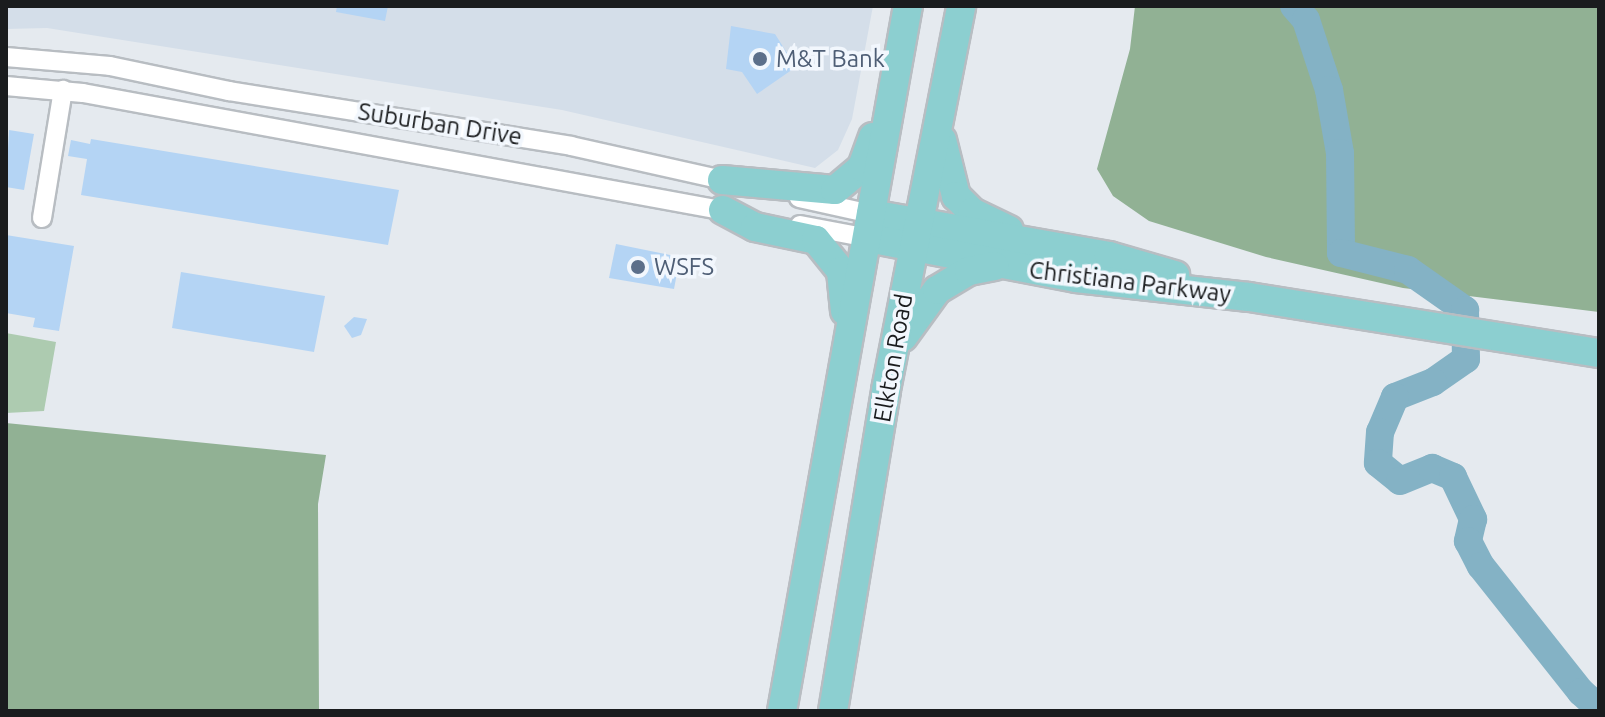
<!DOCTYPE html>
<html>
<head>
<meta charset="utf-8">
<style>
	body { margin:0 }
	#map { position:relative; width:1605px; height:717px; overflow:hidden; background:#e5eaef; font-family:Ubuntu,sans-serif }
	div>[style] { position:absolute }
	.built>* { inset:0; background:#d4dee9 }
	.green>* { inset:0; background:#adcbb0 }
	.forest>* { inset:0; background:#91b194 }
	.river>* { height:28px; margin:-14px; padding:0 14px; transform-origin:14px; border-radius:14px; background:#84b2c5 }
	.building>* { inset:0; background:#b4d4f4 }
	.roads { filter:drop-shadow(2px 0 #b8bdc2) drop-shadow(-2px 0 #b8bdc2) drop-shadow(0 2px #b8bdc2) drop-shadow(0 -2px #b8bdc2) }
	.street>* { height:18px; margin:-9px; padding:0 9px; transform-origin:9px; border-radius:9px; background:#fff }
	.primary>* { height:28px; margin:-14px; padding:0 14px; transform-origin:14px; border-radius:14px; background:#8ccfd0 }
	.dots>* { width:22px; height:22px; translate:-50% -50%; box-sizing:border-box; border:4px solid #f2f7fd; border-radius:50% }
	span { translate:-50% -50%; white-space:nowrap; text-align:center; line-height:1.15; -webkit-text-stroke:7px #f2f7fd; paint-order:stroke }
	.service-label { font-size:24px; color:#4e5e75 }
	.left { translate:0 -50%; text-align:left }
	.street-label { font-size:24px; color:#1a1c1e }
	.frame { position:absolute; inset:0; border:8px solid #1a1c1e; pointer-events:none }
</style>
</head>
<body>
<div id="map">
	<div class="built">
		<div style="clip-path:polygon(6px 6px,873px 6px,852px 119px,838px 150px,815px 168px,562px 110px,47px 28px,6px 29px)"></div>
	</div>
	<div class="green">
		<div style="clip-path:polygon(6px 333px,56px 342px,44px 411px,6px 413px)"></div>
	</div>
	<div class="forest">
		<div style="clip-path:polygon(1135px 6px,1599px 6px,1599px 312px,1403px 288px,1266px 257px,1149px 221px,1113px 196px,1097px 169px,1130px 49px)"></div>
		<div style="clip-path:polygon(6px 423px,326px 455px,318px 504px,319px 711px,6px 711px)"></div>
	</div>
	<div class="river">
		<div style="left:1294px;top:6px;width:18px;rotate:49deg"></div>
		<div style="left:1306px;top:20px;width:74px;rotate:71.8deg"></div>
		<div style="left:1329px;top:90px;width:64px;rotate:80.1deg"></div>
		<div style="left:1340px;top:153px;width:100px;rotate:89.4deg"></div>
		<div style="left:1341px;top:253px;width:69px;rotate:14.2deg"></div>
		<div style="left:1408px;top:270px;width:70px;rotate:35.1deg"></div>
		<div style="left:1465px;top:310px;width:49px;rotate:88.8deg"></div>
		<div style="left:1466px;top:359px;width:40px;rotate:145.1deg"></div>
		<div style="left:1433px;top:382px;width:41px;rotate:158.5deg"></div>
		<div style="left:1395px;top:397px;width:38px;rotate:113deg"></div>
		<div style="left:1380px;top:432px;width:31px;rotate:94deg"></div>
		<div style="left:1378px;top:463px;width:28px;rotate:39deg"></div>
		<div style="left:1400px;top:481px;width:35px;rotate:-22deg"></div>
		<div style="left:1432px;top:468px;width:23px;rotate:23deg"></div>
		<div style="left:1453px;top:477px;width:47px;rotate:64.5deg"></div>
		<div style="left:1473px;top:519px;width:23px;rotate:103deg"></div>
		<div style="left:1468px;top:541px;width:28px;rotate:63deg"></div>
		<div style="left:1481px;top:566px;width:161px;rotate:51.6deg"></div>
		<div style="left:1581px;top:692px;width:24px;rotate:42deg"></div>
	</div>
	<div class="building">
		<div style="clip-path:polygon(337px 6px,388px 6px,385px 21px,336px 12px)"></div>
		<div style="clip-path:polygon(731px 26px,775px 34px,796px 67px,757px 94px,742px 72px,726px 69px)"></div>
		<div style="clip-path:polygon(9px 130px,34px 134px,24px 190px,6px 187px)"></div>
		<div style="clip-path:polygon(91px 139px,399px 190px,388px 245px,81px 195px,87px 159px,68px 156px,71px 140px,90px 144px)"></div>
		<div style="clip-path:polygon(6px 235px,74px 246px,59px 331px,33px 327px,35px 318px,6px 313px)"></div>
		<div style="clip-path:polygon(616px 244px,680px 257px,674px 289px,609px 278px)"></div>
		<div style="clip-path:polygon(181px 272px,325px 296px,314px 352px,172px 328px)"></div>
		<div style="clip-path:polygon(354px 317px,367px 319px,361px 335px,352px 338px,344px 326px)"></div>
	</div>
	<div class="roads">
		<div class="street">
			<div style="left:6px;top:57px;width:104px;rotate:4.9deg"></div>
			<div style="left:110px;top:66px;width:122px;rotate:11.9deg"></div>
			<div style="left:229px;top:91px;width:346px;rotate:9.1deg"></div>
			<div style="left:571px;top:146px;width:165px;rotate:12.6deg"></div>
			<div style="left:6px;top:86px;width:77px;rotate:5.2deg"></div>
			<div style="left:83px;top:93px;width:660px;rotate:10.39deg"></div>
			<div style="left:799px;top:198px;width:74px;rotate:12.5deg"></div>
			<div style="left:42px;top:218px;width:130px;rotate:-80.7deg"></div>
			<div style="left:800px;top:225px;width:69px;rotate:10.8deg"></div>
		</div>
		<div class="primary">
			<div style="left:942px;top:140px;width:58px;rotate:76deg"></div>
			<div style="left:956px;top:196px;width:23px;rotate:45deg"></div>
			<div style="left:972px;top:212px;width:41px;rotate:25.9deg"></div>
			<div style="left:722px;top:180px;width:113px;rotate:5.1deg"></div>
			<div style="left:835px;top:190px;width:35px;rotate:-40deg"></div>
			<div style="left:862px;top:167px;width:32px;rotate:-70deg"></div>
			<div style="left:723px;top:210px;width:36px;rotate:28deg"></div>
			<div style="left:755px;top:227px;width:62px;rotate:12deg"></div>
			<div style="left:816px;top:240px;width:40px;rotate:51deg"></div>
			<div style="left:841px;top:271px;width:40px;rotate:84.3deg"></div>
			<div style="left:871px;top:214px;width:242px;rotate:10deg"></div>
			<div style="left:1109px;top:256px;width:69px;rotate:16.1deg"></div>
			<div style="left:868px;top:238px;width:212px;rotate:10.9deg"></div>
			<div style="left:1076px;top:278px;width:174px;rotate:6.3deg"></div>
			<div style="left:1249px;top:297px;width:354px;rotate:9.1deg"></div>
			<div style="left:903px;top:337px;width:58px;rotate:-54.1deg"></div>
			<div style="left:937px;top:290px;width:37px;rotate:-31deg"></div>
			<div style="left:969px;top:271px;width:26px;rotate:-11deg"></div>
			<div style="left:782px;top:711px;width:716px;rotate:-79.87deg"></div>
			<div style="left:833px;top:711px;width:325px;rotate:-80.6deg"></div>
			<div style="left:886px;top:390px;width:391px;rotate:-78.9deg"></div>
		</div>
	</div>
	<div class="dots">
		<div style="left:760px;top:59px;background:#5c6f8a"></div>
		<div style="left:638px;top:267px;background:#5c6f8a"></div>
	</div>
	<div class="service-label">
		<span class="left" style="left:776px;top:59px">M&amp;T Bank</span>
		<span class="left" style="left:654px;top:267px">WSFS</span>
	</div>
	<div class="street-label">
		<span style="left:440px;top:124px;rotate:9deg">Suburban Drive</span>
		<span style="left:1130px;top:282px;rotate:7deg">Christiana Parkway</span>
		<span style="left:893px;top:358px;rotate:-80deg">Elkton Road</span>
	</div>
	<div class="frame"></div>
</div>
</body>
</html>
